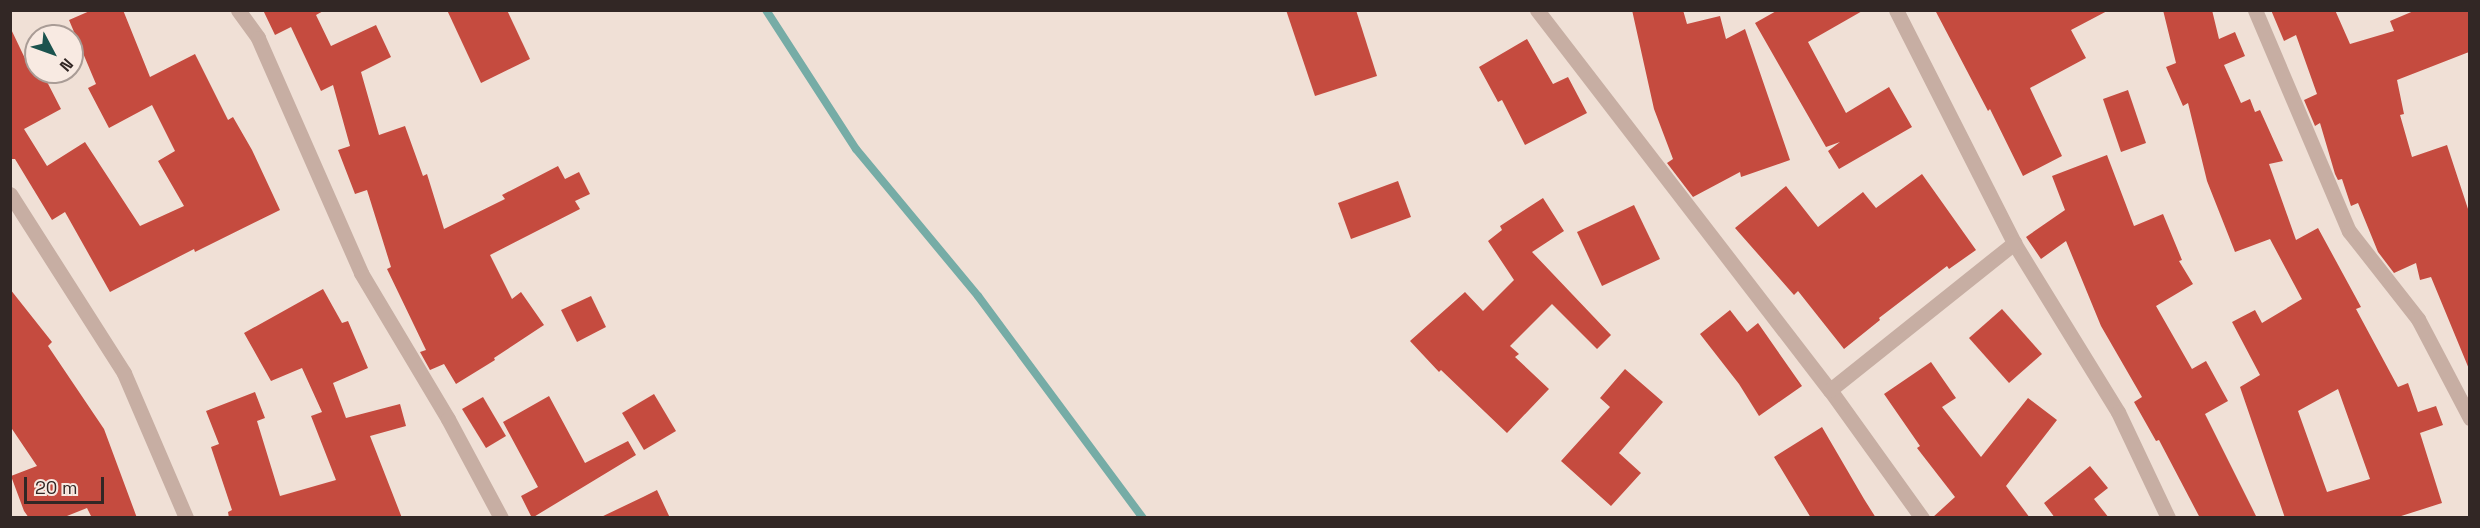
<!DOCTYPE html>
<html>
<head>
<meta charset="utf-8">
<style>
	body { margin:0 }
	#map { position:relative; width:2480px; height:528px; overflow:hidden; background:#f0e0d6; font-family:"Space Grotesk",sans-serif }
	div>[style] { position:absolute }
	.stream>* { height:8px; margin:-4px; padding:0 4px; transform-origin:4px; border-radius:4px; background:#76aca6 }
	.building>* { inset:0; background:#c54b3f }
	.minor>* { height:15px; margin:-7.5px; padding:0 7.5px; transform-origin:7.5px; border-radius:7.5px; background:#c7aea3 }
	span { translate:-50% -50%; white-space:nowrap; text-align:center; line-height:1.15; -webkit-text-stroke:4.5px #f8eae2; paint-order:stroke }
	.frame { position:absolute; inset:0; border:12px solid #322725; pointer-events:none }
	.north { position:absolute; left:24px; top:24px; width:60px; height:60px; box-sizing:border-box; background:#f8eae2; border:2px solid #a99c96; border-radius:50%; rotate:131deg; font-size:16px; font-weight:700; line-height:24px; text-align:center; color:#322725 }
	.north::after { content:''; display:block; margin:auto; width:21px; height:27px; background:#1b534e; clip-path:polygon(50% 0,100% 100%,50% 72%,0 100%) }
	.scale { position:absolute; left:24px; top:477px; width:80px; height:27px; box-sizing:border-box; border:3px solid #322725; border-top:0; padding-left:8px; font-size:18px; line-height:21px; white-space:nowrap; color:#322725; -webkit-text-stroke:4px #f8eae2; paint-order:stroke }
</style>
</head>
<body>
<div id="map">
	<div class="stream">
		<div style="left:766px;top:10px;width:166px;rotate:57.1deg"></div>
		<div style="left:856px;top:149px;width:191px;rotate:50.3deg"></div>
		<div style="left:978px;top:296px;width:277px;rotate:53.4deg"></div>
	</div>
	<div class="building">
		<div style="clip-path:polygon(92px 10px,123px 10px,150px 77px,195px 54px,228px 120px,233px 117px,252px 150px,280px 210px,195px 252px,194px 249px,110px 292px,65px 212px,52px 220px,15px 159px,10px 159px,10px 27px,30px 69px,36px 66px,36px 72px,42px 72px,61px 109px,24px 129px,47px 166px,85px 142px,140px 226px,184px 206px,158px 161px,175px 151px,152px 105px,109px 128px,88px 88px,96px 84px,69px 20px)"></div>
		<div style="clip-path:polygon(263px 10px,325px 10px,316px 15px,331px 46px,376px 25px,391px 57px,361px 72px,379px 135px,405px 126px,423px 176px,427px 174px,444px 229px,505px 199px,502px 195px,558px 166px,565px 179px,579px 172px,590px 194px,575px 201px,580px 209px,490px 255px,512px 299px,521px 292px,544px 325px,494px 358px,495px 360px,456px 384px,444px 364px,430px 370px,420px 352px,426px 350px,387px 269px,391px 267px,367px 190px,355px 194px,338px 150px,350px 146px,333px 85px,321px 91px,291px 27px,275px 35px)"></div>
		<div style="clip-path:polygon(447px 10px,507px 10px,530px 59px,481px 83px)"></div>
		<div style="clip-path:polygon(1286px 10px,1356px 10px,1377px 76px,1315px 96px)"></div>
		<div style="clip-path:polygon(1632px 10px,1683px 10px,1687px 24px,1720px 16px,1726px 39px,1745px 29px,1790px 160px,1741px 177px,1740px 172px,1693px 197px,1667px 163px,1673px 159px,1654px 109px)"></div>
		<div style="clip-path:polygon(1778px 10px,1864px 10px,1808px 42px,1846px 113px,1889px 87px,1912px 127px,1839px 169px,1828px 151px,1840px 142px,1826px 147px,1755px 23px)"></div>
		<div style="clip-path:polygon(1935px 10px,2109px 10px,2071px 30px,2086px 58px,2030px 88px,2062px 156px,2023px 176px,1990px 109px,1988px 111px)"></div>
		<div style="clip-path:polygon(evenodd,2163px 10px,2212px 10px,2219px 39px,2235px 32px,2245px 56px,2224px 65px,2241px 103px,2250px 99px,2255px 112px,2260px 110px,2283px 161px,2269px 164px,2296px 240px,2318px 228px,2361px 307px,2356px 309px,2398px 387px,2408px 383px,2418px 412px,2436px 406px,2443px 425px,2420px 433px,2442px 503px,2395px 518px,2285px 518px,2240px 387px,2260px 375px,2232px 322px,2255px 310px,2262px 323px,2302px 299px,2270px 239px,2235px 252px,2207px 181px,2188px 103px,2183px 106px,2166px 67px,2176px 63px,2163px 10px,2338px 389px,2370px 479px,2327px 492px,2298px 411px,2338px 389px)"></div>
		<div style="clip-path:polygon(2271px 10px,2335px 10px,2350px 44px,2394px 31px,2390px 21px,2416px 10px,2469px 10px,2469px 52px,2397px 80px,2404px 114px,2400px 115px,2412px 157px,2447px 145px,2469px 212px,2469px 369px,2431px 277px,2420px 280px,2416px 263px,2394px 273px,2378px 252px,2358px 203px,2351px 206px,2342px 179px,2338px 180px,2335px 174px,2320px 123px,2315px 126px,2304px 100px,2317px 94px,2296px 35px,2284px 41px)"></div>
		<div style="clip-path:polygon(1527px 39px,1553px 84px,1568px 77px,1587px 113px,1525px 145px,1502px 100px,1498px 102px,1479px 67px)"></div>
		<div style="clip-path:polygon(2128px 90px,2146px 143px,2121px 152px,2103px 99px)"></div>
		<div style="clip-path:polygon(2107px 155px,2134px 226px,2163px 214px,2182px 260px,2179px 261px,2193px 284px,2156px 306px,2192px 369px,2206px 361px,2228px 401px,2205px 414px,2257px 518px,2200px 518px,2159px 440px,2156px 441px,2134px 402px,2142px 397px,2101px 326px,2066px 241px,2041px 259px,2026px 237px,2065px 210px,2052px 176px)"></div>
		<div style="clip-path:polygon(1922px 174px,1976px 250px,1949px 269px,1947px 266px,1879px 318px,1880px 320px,1844px 349px,1798px 291px,1794px 295px,1735px 228px,1786px 186px,1818px 227px,1863px 192px,1876px 208px)"></div>
		<div style="clip-path:polygon(1398px 181px,1411px 217px,1351px 239px,1338px 203px)"></div>
		<div style="clip-path:polygon(1543px 198px,1564px 231px,1532px 252px,1611px 335px,1597px 349px,1552px 304px,1510px 346px,1519px 354px,1515px 357px,1549px 389px,1507px 433px,1441px 370px,1439px 372px,1410px 341px,1465px 292px,1483px 311px,1514px 280px,1488px 241px,1502px 230px,1500px 226px)"></div>
		<div style="clip-path:polygon(1634px 205px,1660px 259px,1602px 286px,1577px 232px)"></div>
		<div style="clip-path:polygon(10px 289px,52px 342px,48px 346px,104px 429px,137px 518px,92px 518px,87px 508px,62px 518px,29px 518px,24px 511px,11px 476px,37px 466px,10px 426px)"></div>
		<div style="clip-path:polygon(323px 289px,342px 323px,348px 321px,368px 368px,333px 383px,346px 418px,400px 404px,406px 426px,370px 436px,402px 518px,229px 518px,228px 512px,232px 510px,211px 447px,219px 444px,206px 411px,255px 392px,265px 418px,257px 421px,280px 496px,336px 480px,311px 416px,322px 412px,302px 368px,271px 381px,244px 333px)"></div>
		<div style="clip-path:polygon(591px 296px,606px 327px,577px 342px,561px 310px)"></div>
		<div style="clip-path:polygon(2002px 309px,2042px 354px,2009px 383px,1969px 338px)"></div>
		<div style="clip-path:polygon(1730px 310px,1747px 332px,1758px 323px,1802px 386px,1759px 416px,1739px 384px,1700px 334px)"></div>
		<div style="clip-path:polygon(1931px 362px,1956px 398px,1942px 407px,1981px 457px,2028px 398px,2057px 420px,2006px 486px,2030px 518px,1932px 518px,1955px 497px,1917px 448px,1920px 446px,1884px 394px)"></div>
		<div style="clip-path:polygon(1625px 369px,1663px 402px,1619px 453px,1641px 473px,1611px 506px,1561px 461px,1610px 407px,1600px 398px)"></div>
		<div style="clip-path:polygon(654px 394px,676px 431px,644px 450px,622px 413px)"></div>
		<div style="clip-path:polygon(549px 396px,585px 463px,628px 441px,636px 455px,532px 518px,521px 496px,538px 487px,503px 422px)"></div>
		<div style="clip-path:polygon(483px 397px,506px 436px,486px 448px,462px 409px)"></div>
		<div style="clip-path:polygon(1822px 427px,1864px 499px,1876px 518px,1811px 518px,1774px 457px)"></div>
		<div style="clip-path:polygon(2090px 466px,2108px 488px,2094px 499px,2109px 518px,2055px 518px,2044px 503px)"></div>
		<div style="clip-path:polygon(657px 490px,670px 518px,599px 518px,643px 497px)"></div>
	</div>
	<div class="minor">
		<div style="left:238px;top:10px;width:34px;rotate:54deg"></div>
		<div style="left:258px;top:38px;width:257px;rotate:66.3deg"></div>
		<div style="left:361px;top:273px;width:170px;rotate:59.2deg"></div>
		<div style="left:448px;top:419px;width:112px;rotate:61.8deg"></div>
		<div style="left:1537px;top:10px;width:480px;rotate:52.4deg"></div>
		<div style="left:1830px;top:390px;width:158px;rotate:54.3deg"></div>
		<div style="left:1896px;top:10px;width:261px;rotate:63.1deg"></div>
		<div style="left:2014px;top:243px;width:198px;rotate:58.4deg"></div>
		<div style="left:2118px;top:412px;width:117px;rotate:64.7deg"></div>
		<div style="left:2255px;top:10px;width:240px;rotate:67deg"></div>
		<div style="left:2349px;top:231px;width:112px;rotate:51.9deg"></div>
		<div style="left:2418px;top:319px;width:112px;rotate:62.3deg"></div>
		<div style="left:10px;top:194px;width:212px;rotate:57.5deg"></div>
		<div style="left:124px;top:373px;width:158px;rotate:66.8deg"></div>
		<div style="left:1830px;top:390px;width:236px;rotate:-38.6deg"></div>
	</div>
	<div class="frame"></div>
	<div class="north">N</div>
	<div class="scale">20 m</div>
</div>
</body>
</html>
